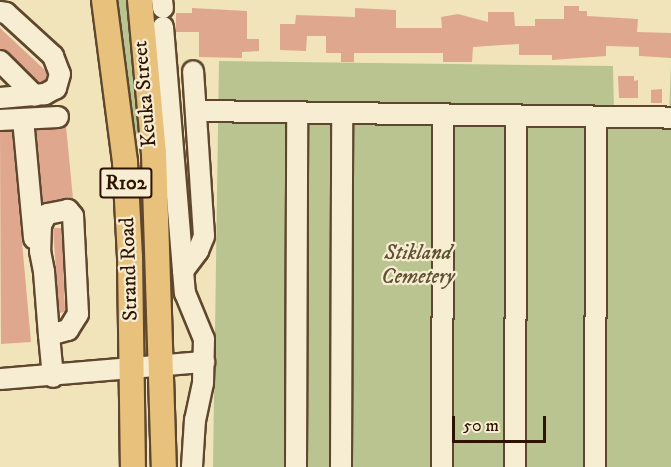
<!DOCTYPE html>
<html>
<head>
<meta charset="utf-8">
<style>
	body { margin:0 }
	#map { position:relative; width:671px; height:467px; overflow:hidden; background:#f1e3ba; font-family:"IM FELL DW Pica",serif }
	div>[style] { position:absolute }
	.green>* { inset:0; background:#bac490 }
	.building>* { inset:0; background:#e0a78f }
	.roads { filter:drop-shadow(2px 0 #5f472e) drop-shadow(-2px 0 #5f472e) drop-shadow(0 2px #5f472e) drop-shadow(0 -2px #5f472e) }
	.minor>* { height:20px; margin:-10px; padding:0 10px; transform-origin:10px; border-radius:10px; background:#f6edd2 }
	.major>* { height:24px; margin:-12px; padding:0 12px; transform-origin:12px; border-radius:12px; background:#e8c27d }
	span { translate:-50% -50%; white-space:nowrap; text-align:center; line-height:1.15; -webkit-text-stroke:4.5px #f6edd2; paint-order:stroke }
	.shield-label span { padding:2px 4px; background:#f6edd2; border:2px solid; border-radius:4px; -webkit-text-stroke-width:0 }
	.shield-label { font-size:20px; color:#2e1300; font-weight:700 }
	.street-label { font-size:21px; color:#2e1300 }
	.park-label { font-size:21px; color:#5f5132; font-style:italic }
	.scale { position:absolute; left:452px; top:416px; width:94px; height:27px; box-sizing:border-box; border:3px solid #2e1300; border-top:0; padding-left:8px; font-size:18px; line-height:21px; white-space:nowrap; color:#2e1300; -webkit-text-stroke:4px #f6edd2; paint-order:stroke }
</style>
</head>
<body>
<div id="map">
	<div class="green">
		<div style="clip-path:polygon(115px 0,127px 0,139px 130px,135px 136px,132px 136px)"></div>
		<div style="clip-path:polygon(219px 61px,613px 66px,614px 112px,669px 113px,671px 67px,671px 467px,213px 467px)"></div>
	</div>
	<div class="building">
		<div style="clip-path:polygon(564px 6px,579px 6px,579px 11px,587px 11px,587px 16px,638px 19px,637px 32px,671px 33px,671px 58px,639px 56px,639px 47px,606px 46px,606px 56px,552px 60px,552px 55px,519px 55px,519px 44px,473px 47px,472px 62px,443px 62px,443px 53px,354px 53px,354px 62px,341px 62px,341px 53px,326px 53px,326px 36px,307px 36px,306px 51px,280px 50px,280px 24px,295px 24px,296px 15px,355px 17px,355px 8px,396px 10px,396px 28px,442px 28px,441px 17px,458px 14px,488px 22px,488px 12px,514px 12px,515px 26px,535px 26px,535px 19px,564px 19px)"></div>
		<div style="clip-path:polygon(192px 8px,247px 11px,247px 39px,259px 39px,259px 51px,242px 52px,242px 58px,199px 57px,199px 32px,176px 32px,176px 13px,192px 13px)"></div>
		<div style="clip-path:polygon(0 28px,47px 72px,46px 80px,39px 83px,8px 53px,0 49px)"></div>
		<div style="clip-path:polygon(618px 76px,634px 76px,634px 81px,638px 80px,638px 98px,619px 98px)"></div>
		<div style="clip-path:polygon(662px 89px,662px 103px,651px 103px,651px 90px)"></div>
		<div style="clip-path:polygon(66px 126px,73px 199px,43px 203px,36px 130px)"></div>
		<div style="clip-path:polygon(12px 131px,31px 342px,1px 344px,0 132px)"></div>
		<div style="clip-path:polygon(53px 228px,62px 228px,65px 312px,59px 313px)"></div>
	</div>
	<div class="roads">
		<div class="minor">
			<div style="left:162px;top:0;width:8px;rotate:83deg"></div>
			<div style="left:0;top:12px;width:6px;rotate:9deg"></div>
			<div style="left:6px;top:13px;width:64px;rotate:42.5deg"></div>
			<div style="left:53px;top:56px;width:19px;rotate:69deg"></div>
			<div style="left:60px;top:74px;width:15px;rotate:106deg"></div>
			<div style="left:56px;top:88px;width:13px;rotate:151deg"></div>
			<div style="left:45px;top:94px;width:45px;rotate:174.9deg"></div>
			<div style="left:163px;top:27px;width:267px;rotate:85.3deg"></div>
			<div style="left:185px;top:293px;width:50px;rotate:67.6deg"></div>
			<div style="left:204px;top:339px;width:44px;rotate:91.3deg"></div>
			<div style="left:203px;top:383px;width:38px;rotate:102deg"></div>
			<div style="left:195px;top:420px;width:47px;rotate:93.7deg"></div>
			<div style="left:0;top:61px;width:49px;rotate:45deg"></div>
			<div style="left:198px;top:111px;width:473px;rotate:0.8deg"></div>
			<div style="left:23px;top:119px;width:120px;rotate:84.7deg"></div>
			<div style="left:0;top:120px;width:58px;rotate:-3deg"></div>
			<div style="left:183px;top:271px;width:25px;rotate:-53deg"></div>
			<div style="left:198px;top:251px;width:16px;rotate:-68deg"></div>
			<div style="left:204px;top:236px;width:165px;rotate:-93.8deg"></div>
			<div style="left:49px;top:335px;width:20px;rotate:-15deg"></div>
			<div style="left:68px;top:330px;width:19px;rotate:-58deg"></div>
			<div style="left:78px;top:314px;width:98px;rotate:-92.9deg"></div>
			<div style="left:73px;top:216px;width:8px;rotate:-130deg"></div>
			<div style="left:68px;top:210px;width:21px;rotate:169deg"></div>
			<div style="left:47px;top:214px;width:13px;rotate:119deg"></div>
			<div style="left:41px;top:225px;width:26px;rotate:92deg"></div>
			<div style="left:40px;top:251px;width:21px;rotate:79deg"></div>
			<div style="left:44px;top:272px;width:63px;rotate:85.5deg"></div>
			<div style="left:49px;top:335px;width:42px;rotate:84.6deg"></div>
			<div style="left:0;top:379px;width:205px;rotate:-4.8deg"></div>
			<div style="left:296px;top:467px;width:354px;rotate:-89.8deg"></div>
			<div style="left:341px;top:467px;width:354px;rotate:-89.8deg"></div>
			<div style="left:442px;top:467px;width:352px;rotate:-89.8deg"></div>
			<div style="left:515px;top:467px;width:351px;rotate:-89.8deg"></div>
			<div style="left:595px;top:467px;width:350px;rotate:-89.8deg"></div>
		</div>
		<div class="major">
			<div style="left:104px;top:0;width:163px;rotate:82.6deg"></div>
			<div style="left:125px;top:162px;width:95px;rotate:87deg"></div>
			<div style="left:130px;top:257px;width:210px;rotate:89.2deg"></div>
			<div style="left:140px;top:0;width:155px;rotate:84.8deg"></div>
			<div style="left:154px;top:154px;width:313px;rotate:88.2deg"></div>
		</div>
	</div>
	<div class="shield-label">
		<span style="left:126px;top:183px">R102</span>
	</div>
	<div class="street-label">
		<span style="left:145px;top:94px;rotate:-95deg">Keuka Street</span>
		<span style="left:129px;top:269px;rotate:-92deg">Strand Road</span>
	</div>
	<div class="park-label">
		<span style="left:418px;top:265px">Stikland<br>Cemetery</span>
	</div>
	<div class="scale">50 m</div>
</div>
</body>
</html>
